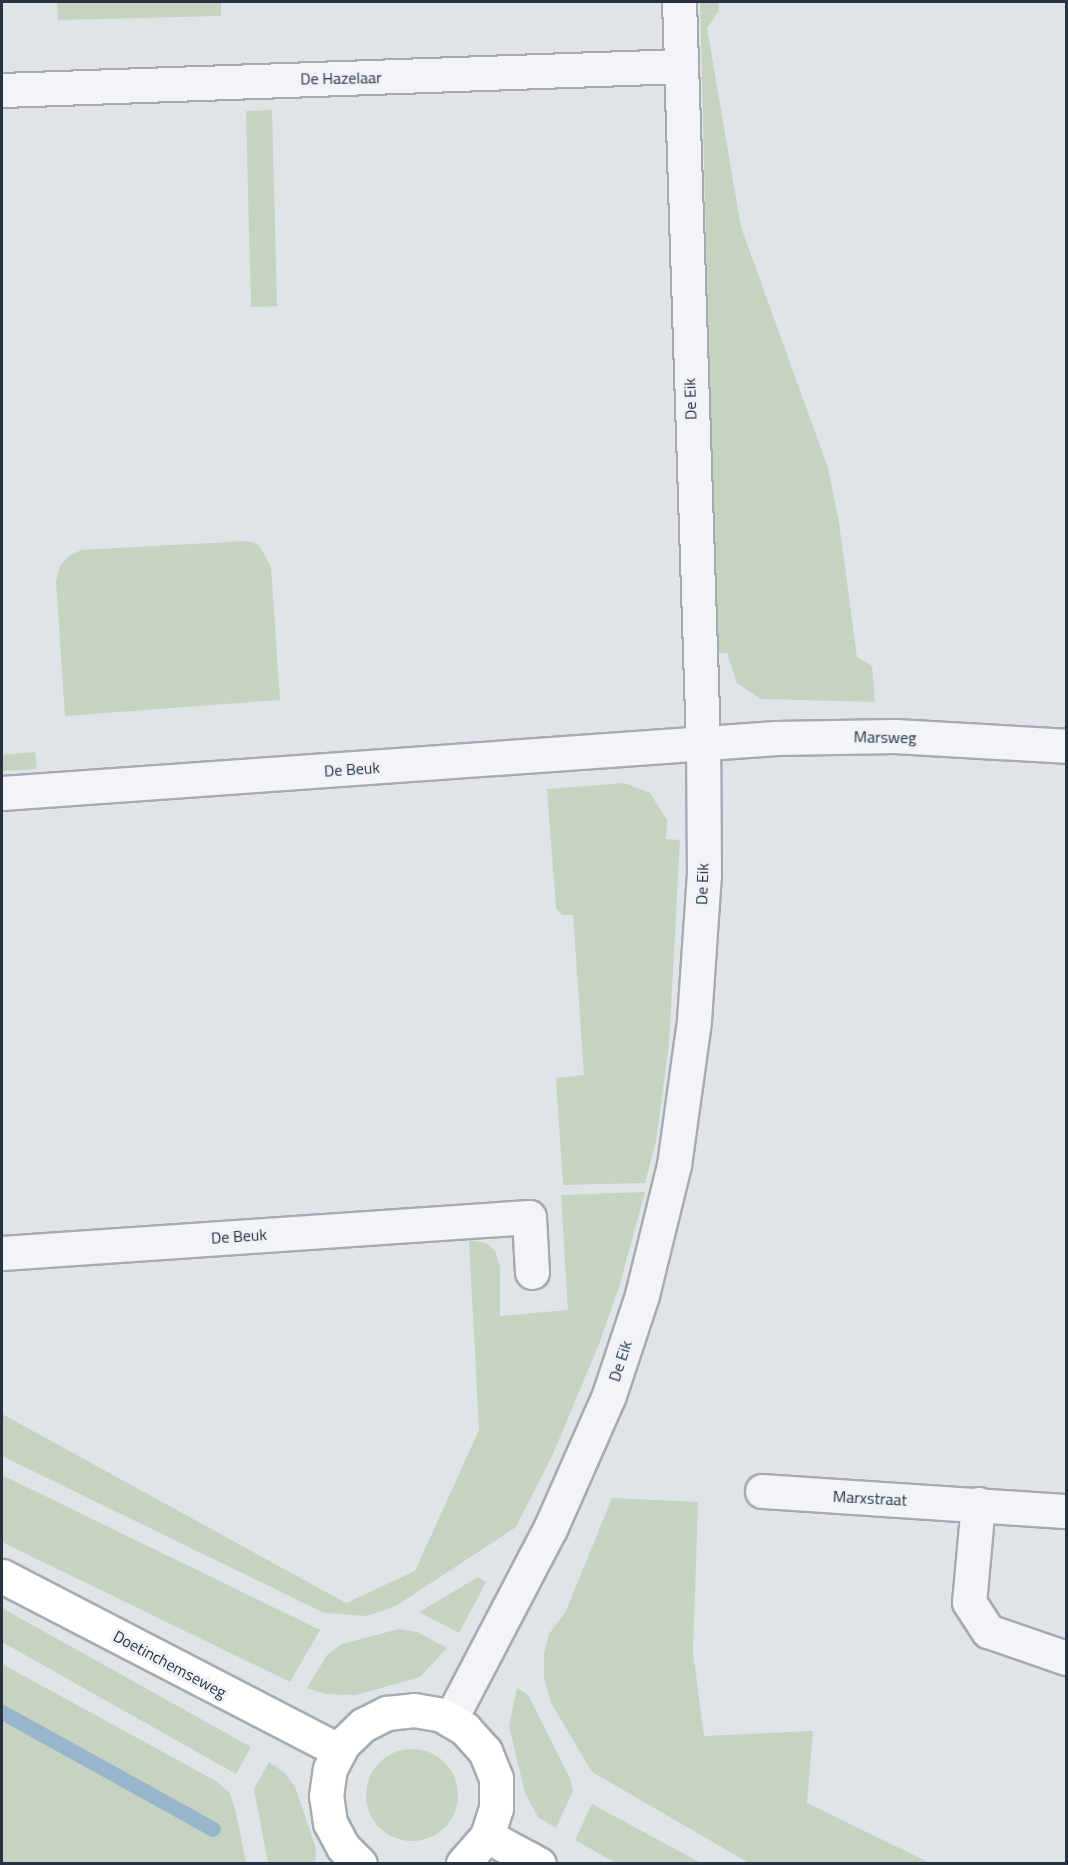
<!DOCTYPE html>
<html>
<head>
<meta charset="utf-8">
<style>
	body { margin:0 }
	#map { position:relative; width:1068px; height:1865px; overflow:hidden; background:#dfe4e9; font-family:"Titillium Web",sans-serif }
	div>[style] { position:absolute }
	.green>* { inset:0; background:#c6d3c0 }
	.round { border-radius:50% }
	.stream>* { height:15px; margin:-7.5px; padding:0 7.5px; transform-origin:7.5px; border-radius:7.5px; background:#99b5cb }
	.roads { filter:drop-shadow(2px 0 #a4abb3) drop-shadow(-2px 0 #a4abb3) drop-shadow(0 2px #a4abb3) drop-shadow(0 -2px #a4abb3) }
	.minor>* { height:33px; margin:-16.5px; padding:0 16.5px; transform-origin:16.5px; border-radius:16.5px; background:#f2f4f7 }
	.major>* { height:33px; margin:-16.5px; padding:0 16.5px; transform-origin:16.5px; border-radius:16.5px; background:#fff }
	span { translate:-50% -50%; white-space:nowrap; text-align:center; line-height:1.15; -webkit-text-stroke:6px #eff3f7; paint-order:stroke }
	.street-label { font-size:16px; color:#273341 }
	.frame { position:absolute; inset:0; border:3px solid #273341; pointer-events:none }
</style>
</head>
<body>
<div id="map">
	<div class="green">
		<div style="clip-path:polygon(57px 2px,221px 2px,221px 16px,58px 20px)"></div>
		<div style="clip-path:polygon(700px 2px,718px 2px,719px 11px,707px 28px,741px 227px,828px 468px,839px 522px,857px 657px,872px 666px,875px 702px,761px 699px,737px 683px,727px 653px,716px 653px)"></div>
		<div style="clip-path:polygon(272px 110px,277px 306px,251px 307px,246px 111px)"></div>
		<div style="clip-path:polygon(247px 541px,259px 545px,271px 567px,280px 700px,65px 716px,56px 581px,60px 566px,69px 556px,81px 550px)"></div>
		<div style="clip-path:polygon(35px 752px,37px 769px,2px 771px,2px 755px)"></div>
		<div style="clip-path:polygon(624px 783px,650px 793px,667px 820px,666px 839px,680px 840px,669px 1044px,656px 1141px,645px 1183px,563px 1185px,556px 1078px,584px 1075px,573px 915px,562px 915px,556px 908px,547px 789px)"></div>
		<div style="clip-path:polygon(645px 1192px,620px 1284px,599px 1344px,553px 1454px,516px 1527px,396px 1606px,367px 1616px,324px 1613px,2px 1456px,2px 1414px,346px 1603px,415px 1571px,479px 1430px,469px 1240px,486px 1243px,495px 1251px,500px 1266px,500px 1316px,568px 1310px,561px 1195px)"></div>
		<div style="clip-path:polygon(2px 1475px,320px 1630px,290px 1682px,2px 1542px)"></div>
		<div style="clip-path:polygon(612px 1498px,698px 1502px,693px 1652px,704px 1736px,813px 1731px,807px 1803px,930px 1863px,749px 1863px,592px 1772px,551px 1703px,544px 1678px,544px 1654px,549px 1634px,566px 1611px)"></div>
		<div style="clip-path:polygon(478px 1577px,486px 1582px,459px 1633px,419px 1612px)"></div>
		<div style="clip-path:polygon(2px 1608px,251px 1747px,236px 1774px,2px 1642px)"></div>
		<div style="clip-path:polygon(399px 1629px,417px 1632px,447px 1648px,420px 1677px,356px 1695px,325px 1694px,307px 1688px,327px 1655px,342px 1644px)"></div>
		<div style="clip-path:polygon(2px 1664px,216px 1781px,229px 1792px,235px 1808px,246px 1863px,2px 1863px)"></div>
		<div style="clip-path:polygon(517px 1688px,528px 1695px,571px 1781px,573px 1791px,556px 1828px,538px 1817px,525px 1793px,509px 1726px)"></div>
		<div class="round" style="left:366px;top:1749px;width:92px;height:92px"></div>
		<div style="clip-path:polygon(269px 1762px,285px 1773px,295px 1787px,316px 1848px,315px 1863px,268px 1863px,254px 1789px)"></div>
		<div style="clip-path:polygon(592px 1804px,701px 1863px,616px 1863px,575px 1840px)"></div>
	</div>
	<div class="stream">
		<div style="left:2px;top:1712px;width:241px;rotate:29deg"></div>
	</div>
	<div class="roads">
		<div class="minor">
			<div style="left:2px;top:90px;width:679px;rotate:-2.02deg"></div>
			<div style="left:2px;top:793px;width:776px;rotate:-4.06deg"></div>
			<div style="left:776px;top:738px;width:119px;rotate:-1deg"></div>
			<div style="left:895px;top:736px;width:171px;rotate:3.3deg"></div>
			<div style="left:2px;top:1253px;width:528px;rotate:-3.91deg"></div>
			<div style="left:529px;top:1217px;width:55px;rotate:86.9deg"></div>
			<div style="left:762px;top:1491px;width:305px;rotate:3.8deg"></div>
			<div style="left:978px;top:1504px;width:98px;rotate:95.2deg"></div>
			<div style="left:969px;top:1602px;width:35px;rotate:57deg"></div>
			<div style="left:988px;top:1631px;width:83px;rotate:19.1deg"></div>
			<div style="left:450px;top:1720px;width:216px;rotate:-62.4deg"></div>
			<div style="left:550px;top:1529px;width:146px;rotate:-66.2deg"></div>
			<div style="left:609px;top:1395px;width:105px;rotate:-71.7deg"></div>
			<div style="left:642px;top:1295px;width:134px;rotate:-76.2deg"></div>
			<div style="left:674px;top:1165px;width:146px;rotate:-82.1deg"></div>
			<div style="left:694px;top:1020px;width:145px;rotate:-86.1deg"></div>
			<div style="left:704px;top:875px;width:131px;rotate:-90.4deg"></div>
			<div style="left:703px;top:744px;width:742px;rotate:-91.85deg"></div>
		</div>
		<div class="major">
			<div style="left:2px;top:1576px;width:380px;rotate:27.4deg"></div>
			<div style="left:487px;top:1836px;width:59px;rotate:28.3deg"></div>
			<div style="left:360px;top:1864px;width:24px;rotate:-135deg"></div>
			<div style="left:343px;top:1847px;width:27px;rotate:-118deg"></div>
			<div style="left:330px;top:1823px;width:27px;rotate:-98deg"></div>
			<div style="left:326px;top:1796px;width:27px;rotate:-82deg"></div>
			<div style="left:330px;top:1769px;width:28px;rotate:-63deg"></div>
			<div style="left:343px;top:1744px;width:28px;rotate:-44deg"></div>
			<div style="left:363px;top:1725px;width:27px;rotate:-27deg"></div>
			<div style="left:387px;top:1713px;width:27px;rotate:-6deg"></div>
			<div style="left:414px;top:1710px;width:28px;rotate:10deg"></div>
			<div style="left:442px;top:1715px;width:27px;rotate:31deg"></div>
			<div style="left:465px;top:1729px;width:30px;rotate:48deg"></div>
			<div style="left:485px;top:1751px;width:29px;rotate:68deg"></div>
			<div style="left:496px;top:1778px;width:30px;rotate:90deg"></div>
			<div style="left:496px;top:1808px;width:29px;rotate:108deg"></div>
			<div style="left:487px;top:1836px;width:37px;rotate:131deg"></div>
		</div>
	</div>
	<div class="street-label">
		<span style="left:341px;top:78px;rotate:-1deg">De Hazelaar</span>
		<span style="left:690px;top:399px;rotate:-92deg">De Eik</span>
		<span style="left:885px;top:737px;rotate:1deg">Marsweg</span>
		<span style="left:352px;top:769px;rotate:-4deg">De Beuk</span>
		<span style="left:702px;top:884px;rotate:-88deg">De Eik</span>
		<span style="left:239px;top:1236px;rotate:-4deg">De Beuk</span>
		<span style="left:620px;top:1361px;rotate:-72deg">De Eik</span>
		<span style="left:870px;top:1498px;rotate:3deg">Marxstraat</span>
		<span style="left:170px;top:1664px;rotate:28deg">Doetinchemseweg</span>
	</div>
	<div class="frame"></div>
</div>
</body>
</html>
